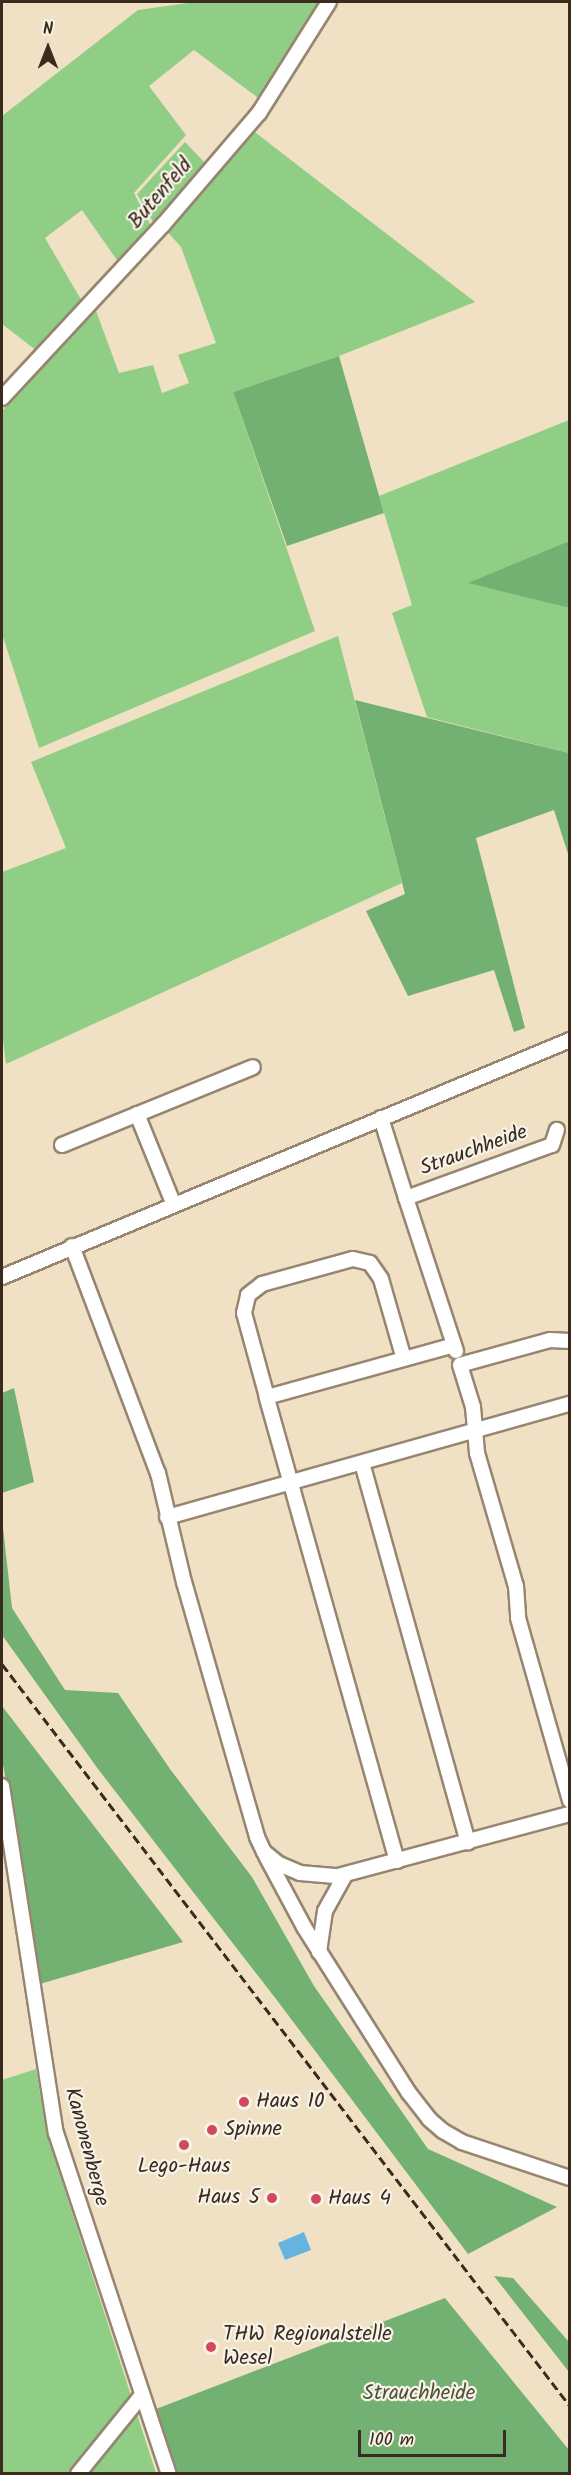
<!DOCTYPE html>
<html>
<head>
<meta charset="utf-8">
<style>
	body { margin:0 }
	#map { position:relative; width:571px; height:2475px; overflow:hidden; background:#f1e1c4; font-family:Kalam,sans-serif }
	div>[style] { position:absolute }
	.green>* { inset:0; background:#8fce84 }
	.forest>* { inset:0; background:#73b172 }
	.water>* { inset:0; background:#66b3e0 }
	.roads { filter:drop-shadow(2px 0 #968671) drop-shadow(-2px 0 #968671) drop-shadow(0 2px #968671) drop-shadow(0 -2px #968671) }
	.minor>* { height:14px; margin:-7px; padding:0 7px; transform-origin:7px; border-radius:7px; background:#fff }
	.rail>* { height:3px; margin-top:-1.5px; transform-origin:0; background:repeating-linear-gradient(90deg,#3b2a1e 0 9px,transparent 0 13.5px) }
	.dots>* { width:16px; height:16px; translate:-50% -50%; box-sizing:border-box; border:3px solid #f7f3e8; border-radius:50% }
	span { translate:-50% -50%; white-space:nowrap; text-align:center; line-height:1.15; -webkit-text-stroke:4.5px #f7f3e8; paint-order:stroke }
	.street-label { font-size:21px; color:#3b2a1e }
	.poi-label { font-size:21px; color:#3b2a1e }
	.left { translate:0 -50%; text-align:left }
	.right { translate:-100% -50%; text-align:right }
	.park-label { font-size:21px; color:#505338 }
	.frame { position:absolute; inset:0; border:3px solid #3b2a1e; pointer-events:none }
	.north { position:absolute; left:18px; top:18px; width:60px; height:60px; -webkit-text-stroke:4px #f7f3e8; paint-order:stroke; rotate:0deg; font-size:16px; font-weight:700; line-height:24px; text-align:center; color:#3b2a1e }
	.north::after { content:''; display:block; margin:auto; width:21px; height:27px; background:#3b2a1e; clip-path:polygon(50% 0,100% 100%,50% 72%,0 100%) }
	.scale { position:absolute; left:358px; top:2430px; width:148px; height:27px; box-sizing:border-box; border:3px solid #3b2a1e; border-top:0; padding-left:8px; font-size:18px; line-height:21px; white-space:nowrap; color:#3b2a1e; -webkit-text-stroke:4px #f7f3e8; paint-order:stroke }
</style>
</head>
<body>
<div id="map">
	<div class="green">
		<div style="clip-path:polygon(195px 2px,322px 2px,261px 100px,194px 50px,149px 86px,186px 135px,134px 193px,151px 226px,119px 263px,82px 210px,45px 238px,83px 303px,37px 351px,2px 324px,2px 116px,138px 10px)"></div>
		<div style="clip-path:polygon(252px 130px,475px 302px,339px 356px,233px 392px,315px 631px,39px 748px,2px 634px,2px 411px,96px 311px,119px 373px,153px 365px,162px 393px,189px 383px,178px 355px,216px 343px,181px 247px,165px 229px)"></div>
		<div style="clip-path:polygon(185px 142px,206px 164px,153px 222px,137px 194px)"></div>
		<div style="clip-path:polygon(569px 420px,569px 541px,469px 583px,569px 608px,569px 753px,427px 717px,392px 613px,412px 605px,379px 496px)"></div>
		<div style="clip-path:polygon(338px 636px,402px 883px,6px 1064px,2px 1031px,2px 872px,66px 848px,31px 762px)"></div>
		<div style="clip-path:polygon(36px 2069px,47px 2135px,156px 2473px,2px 2473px,2px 2080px)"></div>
	</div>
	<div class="forest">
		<div style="clip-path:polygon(339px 356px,384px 513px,287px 546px,233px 392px)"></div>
		<div style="clip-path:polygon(569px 541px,569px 608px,468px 583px)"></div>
		<div style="clip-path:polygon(355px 700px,569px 753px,569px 857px,554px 810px,476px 838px,525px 1028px,514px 1032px,494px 970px,408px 996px,366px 911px,405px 894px)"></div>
		<div style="clip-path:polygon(14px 1388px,34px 1482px,2px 1493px,2px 1393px)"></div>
		<div style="clip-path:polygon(2px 1519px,12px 1608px,65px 1690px,118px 1693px,170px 1769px,252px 1877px,314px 1986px,428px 2149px,557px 2207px,468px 2254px,276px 1999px,98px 1769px,2px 1635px)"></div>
		<div style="clip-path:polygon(2px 1706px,183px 1942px,40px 1984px,2px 1758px)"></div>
		<div style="clip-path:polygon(494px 2276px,513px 2278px,569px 2342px,569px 2372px)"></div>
		<div style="clip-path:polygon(445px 2298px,569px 2450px,569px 2473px,178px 2473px,156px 2409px)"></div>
	</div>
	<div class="water">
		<div style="clip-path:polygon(304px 2232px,311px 2250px,285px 2260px,278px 2243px)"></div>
	</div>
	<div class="roads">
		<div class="minor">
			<div style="left:2px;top:398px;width:236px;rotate:-47.1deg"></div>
			<div style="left:163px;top:225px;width:148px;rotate:-49.4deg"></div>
			<div style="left:259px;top:113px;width:131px;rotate:-57.8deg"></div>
			<div style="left:137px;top:1114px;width:98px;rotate:67.9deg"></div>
			<div style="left:381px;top:1118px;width:84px;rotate:72.6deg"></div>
			<div style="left:406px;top:1198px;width:155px;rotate:-20deg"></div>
			<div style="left:552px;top:1145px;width:16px;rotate:-72deg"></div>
			<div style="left:62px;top:1145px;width:206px;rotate:-22.2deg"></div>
			<div style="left:406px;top:1198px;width:161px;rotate:71.9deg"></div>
			<div style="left:72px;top:1246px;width:243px;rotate:69.3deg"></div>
			<div style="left:158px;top:1473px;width:112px;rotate:76.6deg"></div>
			<div style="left:184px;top:1582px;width:265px;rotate:74deg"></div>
			<div style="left:257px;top:1837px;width:17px;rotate:65deg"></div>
			<div style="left:264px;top:1852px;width:19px;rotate:39deg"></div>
			<div style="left:279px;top:1864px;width:23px;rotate:23deg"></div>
			<div style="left:300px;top:1873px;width:38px;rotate:5deg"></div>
			<div style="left:338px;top:1876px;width:240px;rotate:-15deg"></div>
			<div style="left:2px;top:1277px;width:615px;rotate:-22.65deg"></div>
			<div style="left:570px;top:1341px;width:20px;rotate:-177deg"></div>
			<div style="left:550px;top:1340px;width:93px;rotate:164.5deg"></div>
			<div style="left:460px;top:1365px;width:44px;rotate:72.8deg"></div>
			<div style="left:473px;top:1407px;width:46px;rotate:85deg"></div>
			<div style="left:477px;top:1453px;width:139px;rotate:73.7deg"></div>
			<div style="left:516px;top:1586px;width:32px;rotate:86deg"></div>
			<div style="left:518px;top:1618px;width:190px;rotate:74.1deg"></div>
			<div style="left:267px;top:1397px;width:87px;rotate:-105.3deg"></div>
			<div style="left:244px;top:1313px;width:18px;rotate:-77deg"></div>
			<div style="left:248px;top:1295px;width:18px;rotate:-38deg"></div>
			<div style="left:262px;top:1284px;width:94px;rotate:-15.4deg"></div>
			<div style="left:353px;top:1259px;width:17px;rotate:13deg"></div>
			<div style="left:370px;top:1263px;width:19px;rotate:55deg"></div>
			<div style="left:381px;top:1279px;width:83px;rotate:74deg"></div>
			<div style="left:362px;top:1463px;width:394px;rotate:74.4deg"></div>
			<div style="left:167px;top:1517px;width:419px;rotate:-15.7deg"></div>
			<div style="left:2px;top:1786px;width:351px;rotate:81.2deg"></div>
			<div style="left:56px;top:2133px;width:359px;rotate:71.7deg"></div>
			<div style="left:266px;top:1856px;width:81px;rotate:61.8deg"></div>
			<div style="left:304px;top:1927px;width:196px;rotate:57.7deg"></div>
			<div style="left:409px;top:2093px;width:33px;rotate:52deg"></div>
			<div style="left:429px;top:2119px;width:18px;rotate:41deg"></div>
			<div style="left:443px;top:2131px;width:22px;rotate:30deg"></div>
			<div style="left:462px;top:2142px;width:114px;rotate:18.4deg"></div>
			<div style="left:397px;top:1861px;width:482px;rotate:-105.7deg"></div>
			<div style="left:267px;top:1397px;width:194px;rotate:-15.5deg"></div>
			<div style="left:319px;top:1952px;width:41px;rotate:-81.7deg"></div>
			<div style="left:325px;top:1911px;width:41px;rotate:-60.9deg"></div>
			<div style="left:78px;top:2474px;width:102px;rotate:-51deg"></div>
		</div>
	</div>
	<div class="rail">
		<div style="left:2px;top:1664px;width:934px;rotate:52.57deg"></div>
	</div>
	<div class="dots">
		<div style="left:244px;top:2102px;background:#d1495b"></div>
		<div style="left:212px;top:2130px;background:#d1495b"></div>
		<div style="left:184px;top:2145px;background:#d1495b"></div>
		<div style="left:272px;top:2198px;background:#d1495b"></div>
		<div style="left:316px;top:2199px;background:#d1495b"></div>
		<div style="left:211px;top:2347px;background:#d1495b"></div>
	</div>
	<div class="street-label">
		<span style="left:161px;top:194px;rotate:-49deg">Butenfeld</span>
		<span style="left:474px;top:1151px;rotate:-20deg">Strauchheide</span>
		<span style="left:86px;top:2147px;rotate:75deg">Kanonenberge</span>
	</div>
	<div class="poi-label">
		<span class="left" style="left:256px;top:2102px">Haus 10</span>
		<span class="left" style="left:224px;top:2130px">Spinne</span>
		<span style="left:184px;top:2167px">Lego-Haus</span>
		<span class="right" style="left:260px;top:2198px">Haus 5</span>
		<span class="left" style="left:328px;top:2199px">Haus 4</span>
		<span class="left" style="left:223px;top:2347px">THW Regionalstelle<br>Wesel</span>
	</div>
	<div class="park-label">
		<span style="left:419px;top:2394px">Strauchheide</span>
	</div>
	<div class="frame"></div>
	<div class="north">N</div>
	<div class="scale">100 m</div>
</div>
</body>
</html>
